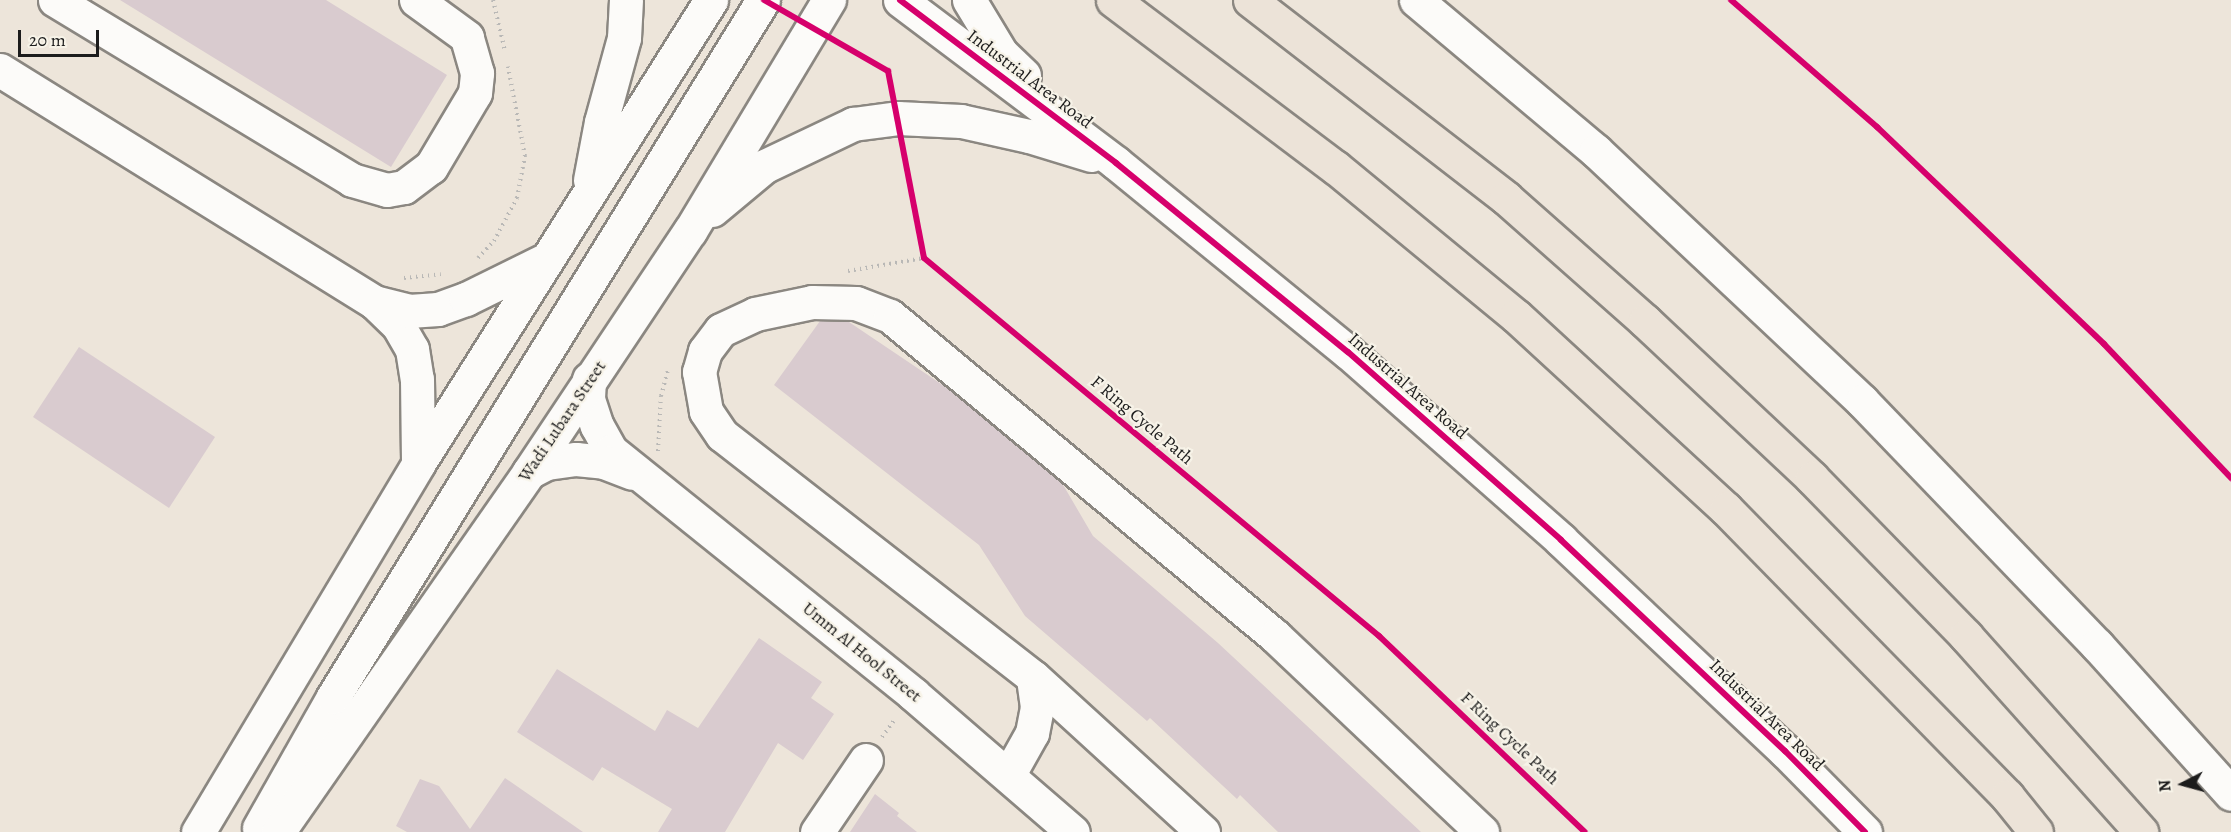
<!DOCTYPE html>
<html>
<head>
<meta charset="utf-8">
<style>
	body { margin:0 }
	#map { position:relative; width:2231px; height:832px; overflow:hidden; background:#ede5da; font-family:Alegreya,serif }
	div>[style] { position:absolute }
	.building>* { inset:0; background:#d9cbcf }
	.path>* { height:4px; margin-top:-2px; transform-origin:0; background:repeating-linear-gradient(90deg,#b9b8b6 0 1.5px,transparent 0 6px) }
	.roads { filter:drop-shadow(2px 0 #8b8781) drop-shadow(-2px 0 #8b8781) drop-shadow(0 2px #8b8781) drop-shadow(0 -2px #8b8781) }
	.minor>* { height:33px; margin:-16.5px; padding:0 16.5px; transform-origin:16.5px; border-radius:16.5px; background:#fcfbf9 }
	.highway>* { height:33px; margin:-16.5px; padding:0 16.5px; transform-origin:16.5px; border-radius:16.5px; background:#ece3d8 }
	.cycleway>* { height:6px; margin:-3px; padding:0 3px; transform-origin:3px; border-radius:3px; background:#d6006c }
	span { translate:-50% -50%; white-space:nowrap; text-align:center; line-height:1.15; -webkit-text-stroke:4.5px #f7f3e8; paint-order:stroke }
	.street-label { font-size:18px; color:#1c1c1c }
	.north { position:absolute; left:2153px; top:754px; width:60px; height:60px; -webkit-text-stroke:4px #f7f3e8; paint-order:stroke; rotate:264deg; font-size:16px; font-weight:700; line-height:24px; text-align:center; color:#1c1c1c }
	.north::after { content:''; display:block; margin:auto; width:21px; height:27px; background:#1c1c1c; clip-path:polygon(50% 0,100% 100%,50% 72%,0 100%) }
	.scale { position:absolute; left:18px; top:30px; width:81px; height:27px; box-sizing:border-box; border:3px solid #1c1c1c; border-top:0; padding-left:8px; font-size:18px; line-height:21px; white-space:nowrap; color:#1c1c1c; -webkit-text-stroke:4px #f7f3e8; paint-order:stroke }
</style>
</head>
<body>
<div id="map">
	<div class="building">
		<div style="clip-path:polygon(120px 0,326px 0,447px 75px,391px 167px)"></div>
		<div style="clip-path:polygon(820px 321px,849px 322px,950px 390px,1062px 483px,1093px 536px,1218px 643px,1421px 832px,1278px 832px,1240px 795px,1237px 799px,1150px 718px,1147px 721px,1025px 616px,979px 545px,774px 385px)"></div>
		<div style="clip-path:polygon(79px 347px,215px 437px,169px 508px,33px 417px)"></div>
		<div style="clip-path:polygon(759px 638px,822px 682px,811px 698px,834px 714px,803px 760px,778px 743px,725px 832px,658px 832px,672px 809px,602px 767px,593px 781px,517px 732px,557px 669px,655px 731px,667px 710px,698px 728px)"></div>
		<div style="clip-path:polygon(505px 778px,583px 832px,407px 832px,396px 826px,420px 779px,439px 786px,470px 829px)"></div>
		<div style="clip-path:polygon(875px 794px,899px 813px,897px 816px,917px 832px,850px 832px)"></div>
	</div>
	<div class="path">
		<div style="left:493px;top:0;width:52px;rotate:76.8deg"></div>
		<div style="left:478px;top:258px;width:23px;rotate:-47deg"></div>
		<div style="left:494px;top:241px;width:49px;rotate:-61.9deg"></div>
		<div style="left:517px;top:198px;width:43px;rotate:-79.2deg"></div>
		<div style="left:525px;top:156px;width:91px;rotate:-100.8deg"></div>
		<div style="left:848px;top:271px;width:77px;rotate:-9.7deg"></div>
		<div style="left:404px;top:278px;width:37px;rotate:-6deg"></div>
		<div style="left:658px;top:451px;width:55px;rotate:-86.9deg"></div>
		<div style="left:661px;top:396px;width:27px;rotate:-75deg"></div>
		<div style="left:882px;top:737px;width:22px;rotate:-54deg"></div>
	</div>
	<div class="roads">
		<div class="minor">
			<div style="left:55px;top:0;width:347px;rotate:31.2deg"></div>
			<div style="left:352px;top:180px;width:36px;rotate:16deg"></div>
			<div style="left:387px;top:190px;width:17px;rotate:-10deg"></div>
			<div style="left:404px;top:187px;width:34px;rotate:-37deg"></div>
			<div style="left:431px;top:167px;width:86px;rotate:-59.3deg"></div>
			<div style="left:475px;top:93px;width:20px;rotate:-84deg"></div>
			<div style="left:477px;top:73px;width:37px;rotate:-106deg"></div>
			<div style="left:467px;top:37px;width:63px;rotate:-144deg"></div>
			<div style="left:900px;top:0;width:271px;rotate:37deg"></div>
			<div style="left:1116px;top:163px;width:299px;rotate:39.2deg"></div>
			<div style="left:1348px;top:352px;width:284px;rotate:41.4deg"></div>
			<div style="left:1561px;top:540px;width:308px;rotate:43.3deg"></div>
			<div style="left:1785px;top:751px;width:114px;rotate:45.4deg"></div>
			<div style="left:969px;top:0;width:62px;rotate:58.9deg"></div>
			<div style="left:1001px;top:53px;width:32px;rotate:44deg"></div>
			<div style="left:1416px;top:0;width:235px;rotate:40deg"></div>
			<div style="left:1596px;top:151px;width:365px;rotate:43.2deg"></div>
			<div style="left:1862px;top:401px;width:339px;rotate:46.1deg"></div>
			<div style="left:2097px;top:645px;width:200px;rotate:48deg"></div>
			<div style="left:0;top:70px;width:440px;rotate:31.8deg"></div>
			<div style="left:374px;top:302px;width:33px;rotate:44deg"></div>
			<div style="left:398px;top:325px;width:28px;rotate:60deg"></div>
			<div style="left:412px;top:349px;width:30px;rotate:81deg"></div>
			<div style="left:417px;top:379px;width:85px;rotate:89.3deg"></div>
			<div style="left:590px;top:180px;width:59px;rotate:-79.3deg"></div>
			<div style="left:601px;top:122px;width:87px;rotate:-74.7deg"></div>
			<div style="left:624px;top:38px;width:38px;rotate:-87deg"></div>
			<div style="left:712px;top:210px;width:69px;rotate:-39.7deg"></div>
			<div style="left:765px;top:166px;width:98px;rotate:-25.5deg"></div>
			<div style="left:853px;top:124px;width:45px;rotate:-7.6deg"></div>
			<div style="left:898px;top:118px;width:63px;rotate:2.7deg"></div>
			<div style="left:961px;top:121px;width:70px;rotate:12.4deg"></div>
			<div style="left:1029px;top:136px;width:65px;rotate:17deg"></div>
			<div style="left:374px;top:302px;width:36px;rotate:14deg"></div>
			<div style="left:409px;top:311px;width:29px;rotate:-4deg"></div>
			<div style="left:438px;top:309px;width:30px;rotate:-20deg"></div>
			<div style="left:466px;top:299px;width:88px;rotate:-26.3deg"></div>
			<div style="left:589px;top:379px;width:20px;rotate:93deg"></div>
			<div style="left:588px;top:399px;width:28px;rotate:72deg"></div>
			<div style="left:597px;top:426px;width:29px;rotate:61deg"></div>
			<div style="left:611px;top:451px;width:388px;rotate:38.8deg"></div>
			<div style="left:913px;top:694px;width:211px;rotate:40.8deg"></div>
			<div style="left:529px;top:472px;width:20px;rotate:-27deg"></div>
			<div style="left:547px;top:463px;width:29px;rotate:-8deg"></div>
			<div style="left:576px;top:459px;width:28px;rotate:6deg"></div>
			<div style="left:604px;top:462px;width:30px;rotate:21deg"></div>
			<div style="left:1009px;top:774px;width:47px;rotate:-60.7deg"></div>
			<div style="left:1032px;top:733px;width:26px;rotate:-79deg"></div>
			<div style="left:1037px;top:707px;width:30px;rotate:-98deg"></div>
			<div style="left:259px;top:828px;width:150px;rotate:-60.5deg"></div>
			<div style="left:333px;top:697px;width:819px;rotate:-58.33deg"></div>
			<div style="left:198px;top:832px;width:429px;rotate:-59.1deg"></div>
			<div style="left:418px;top:464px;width:549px;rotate:-57.73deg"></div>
			<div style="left:278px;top:832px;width:439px;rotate:-55.1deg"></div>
			<div style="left:529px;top:472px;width:290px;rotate:-56.3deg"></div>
			<div style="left:690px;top:231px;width:270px;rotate:-59deg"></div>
			<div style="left:817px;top:832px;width:87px;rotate:-55.8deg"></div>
			<div style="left:1203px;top:832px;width:230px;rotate:-137.6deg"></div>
			<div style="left:1033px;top:677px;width:394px;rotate:-142.1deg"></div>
			<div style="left:722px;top:435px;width:29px;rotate:-124deg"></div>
			<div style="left:706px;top:411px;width:40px;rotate:-100deg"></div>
			<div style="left:699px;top:372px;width:22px;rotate:-74deg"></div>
			<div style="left:705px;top:351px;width:26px;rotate:-53deg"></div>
			<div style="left:721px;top:330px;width:38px;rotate:-25deg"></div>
			<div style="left:755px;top:314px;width:58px;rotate:-11.9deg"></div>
			<div style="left:812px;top:302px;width:44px;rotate:1.3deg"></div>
			<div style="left:856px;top:303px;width:36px;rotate:21deg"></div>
			<div style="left:890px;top:316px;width:501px;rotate:39.73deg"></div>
			<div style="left:1275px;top:636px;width:285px;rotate:43.4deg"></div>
		</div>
		<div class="highway">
			<div style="left:1113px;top:0;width:278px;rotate:37deg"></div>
			<div style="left:1335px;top:167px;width:234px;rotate:39.5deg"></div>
			<div style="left:1516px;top:316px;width:285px;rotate:42.6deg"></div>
			<div style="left:1726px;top:509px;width:402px;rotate:45.6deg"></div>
			<div style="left:2007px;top:796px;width:46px;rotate:51.1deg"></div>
			<div style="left:1250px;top:0;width:324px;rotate:37.7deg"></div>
			<div style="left:1506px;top:198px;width:186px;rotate:41.5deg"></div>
			<div style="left:1645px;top:321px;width:229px;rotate:43.2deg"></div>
			<div style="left:1812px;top:478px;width:221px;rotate:45.7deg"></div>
			<div style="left:1966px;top:636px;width:263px;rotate:48.2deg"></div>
		</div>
	</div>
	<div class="cycleway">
		<div style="left:764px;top:0;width:143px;rotate:29.8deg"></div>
		<div style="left:888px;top:71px;width:190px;rotate:79.1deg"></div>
		<div style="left:924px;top:258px;width:592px;rotate:39.72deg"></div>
		<div style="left:1379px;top:636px;width:284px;rotate:43.6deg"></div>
		<div style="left:900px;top:0;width:271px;rotate:37deg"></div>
		<div style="left:1116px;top:163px;width:299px;rotate:39.2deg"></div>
		<div style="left:1348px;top:352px;width:284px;rotate:41.4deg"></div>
		<div style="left:1561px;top:540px;width:308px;rotate:43.3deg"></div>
		<div style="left:1785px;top:751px;width:114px;rotate:45.4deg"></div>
		<div style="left:1731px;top:0;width:194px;rotate:41deg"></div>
		<div style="left:1877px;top:127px;width:314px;rotate:43.7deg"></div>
		<div style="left:2104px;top:344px;width:185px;rotate:46.5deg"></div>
	</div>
	<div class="street-label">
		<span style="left:1030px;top:79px;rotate:37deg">Industrial Area Road</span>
		<span style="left:1408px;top:386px;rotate:41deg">Industrial Area Road</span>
		<span style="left:1142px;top:420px;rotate:40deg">F Ring Cycle Path</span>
		<span style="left:562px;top:421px;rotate:-56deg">Wadi Lubara Street</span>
		<span style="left:862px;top:652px;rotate:39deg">Umm Al Hool Street</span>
		<span style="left:1767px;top:715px;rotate:44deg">Industrial Area Road</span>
		<span style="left:1510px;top:738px;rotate:43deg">F Ring Cycle Path</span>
	</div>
	<div class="north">N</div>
	<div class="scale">20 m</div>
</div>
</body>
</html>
